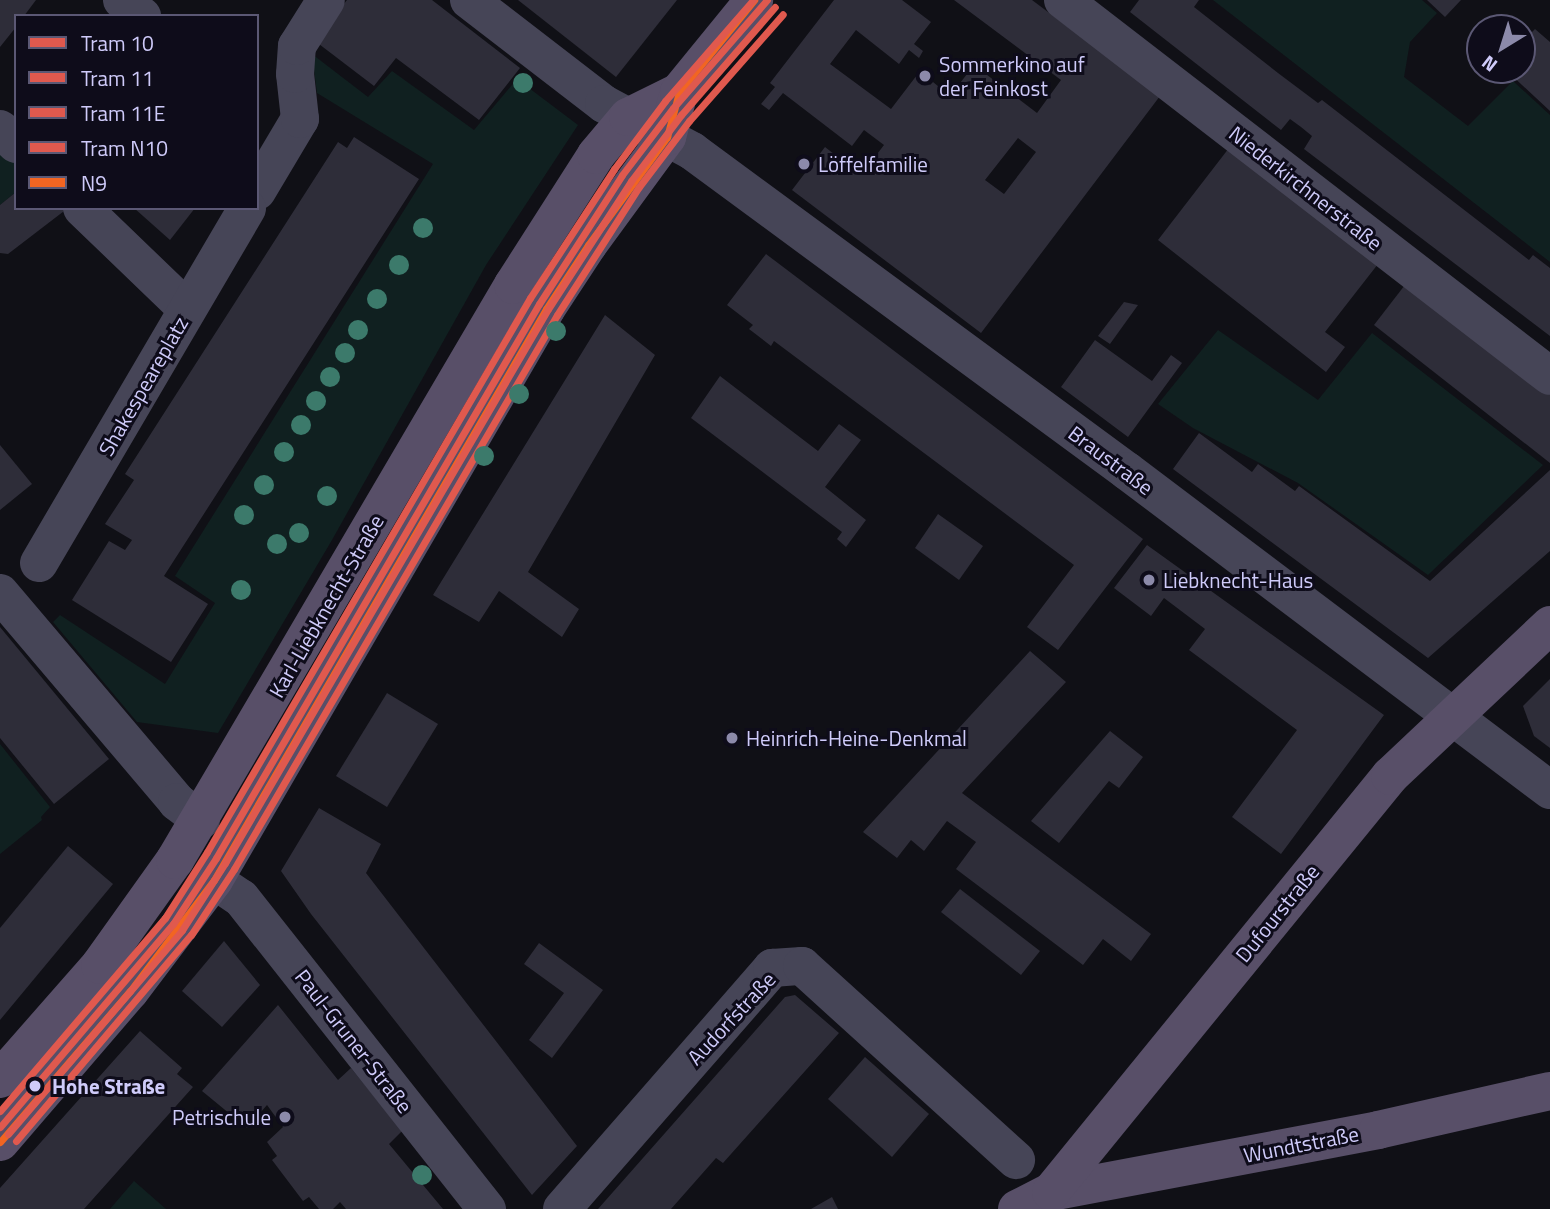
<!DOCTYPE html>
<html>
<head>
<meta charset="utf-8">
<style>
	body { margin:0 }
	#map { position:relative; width:1550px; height:1209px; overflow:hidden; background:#101016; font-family:"Titillium Web",sans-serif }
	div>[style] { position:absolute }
	.green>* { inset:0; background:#102020 }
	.building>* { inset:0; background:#2e2d39 }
	.minor>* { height:38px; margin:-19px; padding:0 19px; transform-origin:19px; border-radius:19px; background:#464557 }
	.major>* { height:38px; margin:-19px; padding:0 19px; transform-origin:19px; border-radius:19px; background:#584f68 }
	.bus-1>* { height:7px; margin:-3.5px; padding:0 3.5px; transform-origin:3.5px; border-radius:3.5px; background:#f26522 }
	.tram-1>* { height:7px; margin:-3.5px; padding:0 3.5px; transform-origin:3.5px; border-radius:3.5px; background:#e0594e }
	.tram-2>* { height:7px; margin:-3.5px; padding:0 3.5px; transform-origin:3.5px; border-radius:3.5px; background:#e0594e }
	.tram-3>* { height:7px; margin:-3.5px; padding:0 3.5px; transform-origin:3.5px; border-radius:3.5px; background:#e0594e }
	.tram-4>* { height:7px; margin:-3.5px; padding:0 3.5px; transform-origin:3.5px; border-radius:3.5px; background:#e0594e }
	.trees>* { width:20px; height:20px; margin:-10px; border-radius:50%; background:#3c7a6b }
	.dots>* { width:19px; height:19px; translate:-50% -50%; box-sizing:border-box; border:4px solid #0e0c1a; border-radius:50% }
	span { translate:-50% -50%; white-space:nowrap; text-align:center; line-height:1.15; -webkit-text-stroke:6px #0e0c1a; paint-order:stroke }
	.poi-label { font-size:21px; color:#cfcbfa }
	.left { translate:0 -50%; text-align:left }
	.right { translate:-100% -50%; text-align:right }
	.street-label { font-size:21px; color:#cfcbfa }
	.stop-label { font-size:21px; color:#cfcbfa; font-weight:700 }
	.legend { position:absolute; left:14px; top:14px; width:245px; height:196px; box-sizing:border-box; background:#0e0c1a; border:2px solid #5b5874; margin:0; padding:9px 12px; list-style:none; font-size:21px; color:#cfcbfa }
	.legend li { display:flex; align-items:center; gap:14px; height:35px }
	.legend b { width:35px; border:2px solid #5b5874 }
	.north { position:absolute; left:1466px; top:14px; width:70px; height:70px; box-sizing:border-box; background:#0e0c1a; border:2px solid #5b5874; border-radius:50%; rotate:218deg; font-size:19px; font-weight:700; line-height:28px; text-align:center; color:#cfcbfa }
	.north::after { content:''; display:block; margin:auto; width:24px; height:32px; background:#8c8aaa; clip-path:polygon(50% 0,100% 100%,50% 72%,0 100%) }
</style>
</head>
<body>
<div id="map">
	<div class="green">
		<div style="clip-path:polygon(1213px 0,1422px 0,1437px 13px,1410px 42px,1404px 77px,1468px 126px,1513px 81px,1550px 115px,1550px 262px)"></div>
		<div style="clip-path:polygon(312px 54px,368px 97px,392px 71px,474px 130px,517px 79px,578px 125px,486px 265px,332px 540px,218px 733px,137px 722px,53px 622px,60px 615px,165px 684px,215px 603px,175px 576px,433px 164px,317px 93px)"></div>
		<div style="clip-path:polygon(0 139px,16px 155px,16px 192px,0 205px)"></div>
		<div style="clip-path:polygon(1218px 330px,1318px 400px,1372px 333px,1543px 465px,1428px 575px,1298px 483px,1193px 428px,1158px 404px)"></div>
		<div style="clip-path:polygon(0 744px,50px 807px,41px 817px,42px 820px,0 854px)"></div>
		<div style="clip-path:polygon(134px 1181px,166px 1209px,110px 1209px)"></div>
	</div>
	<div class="building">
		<div style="clip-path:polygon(0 0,36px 0,24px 16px,16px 16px,16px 27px,0 47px)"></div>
		<div style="clip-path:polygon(347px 0,432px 0,520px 68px,479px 120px,396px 58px,374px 86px,315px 41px)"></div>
		<div style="clip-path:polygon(518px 0,677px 0,616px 77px)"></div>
		<div style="clip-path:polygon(evenodd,834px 0,902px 0,931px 22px,914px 44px,923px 51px,919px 58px,909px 50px,899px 64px,856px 30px,830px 64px,891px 109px,917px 75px,930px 85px,933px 82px,950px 96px,974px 65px,1037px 113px,1061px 80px,954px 0,1032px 0,1160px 96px,981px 333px,792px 190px,825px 147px,861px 175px,884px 145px,864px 130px,852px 146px,783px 93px,769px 110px,761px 104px,775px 87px,770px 83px,834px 0,1018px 138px,1036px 152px,1004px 194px,985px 180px,1018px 138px)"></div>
		<div style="clip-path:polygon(1139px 0,1199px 0,1194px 7px,1278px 73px,1318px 103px,1322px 100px,1529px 260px,1533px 255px,1550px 268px,1550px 336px,1304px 149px,1312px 136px,1301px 127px,1290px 119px,1281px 130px,1130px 12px)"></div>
		<div style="clip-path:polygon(1427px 0,1461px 0,1445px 17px)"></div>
		<div style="clip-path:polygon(1535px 29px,1550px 42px,1550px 111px,1506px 70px,1522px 70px,1522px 42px)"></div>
		<div style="clip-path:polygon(354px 137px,419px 179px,164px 576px,208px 604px,171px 662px,72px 600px,109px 541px,125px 550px,132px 540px,105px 524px,134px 480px,125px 474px,338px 142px,347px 148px)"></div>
		<div style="clip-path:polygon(1229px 148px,1378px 264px,1325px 332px,1345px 347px,1326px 372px,1158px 240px)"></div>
		<div style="clip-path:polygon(16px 192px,16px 208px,68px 208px,8px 254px,0 253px,0 205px)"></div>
		<div style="clip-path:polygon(134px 208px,195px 208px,170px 240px)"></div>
		<div style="clip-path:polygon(766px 254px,1143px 539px,1058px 650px,1027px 627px,1074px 565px,774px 341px,771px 346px,749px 329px,753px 325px,727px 305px)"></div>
		<div style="clip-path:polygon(1408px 281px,1550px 392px,1550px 463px,1374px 325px)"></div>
		<div style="clip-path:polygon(1124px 302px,1138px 305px,1110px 344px,1098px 336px)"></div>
		<div style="clip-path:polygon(605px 315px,655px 355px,528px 572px,579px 609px,562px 637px,499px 591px,479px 622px,433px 595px)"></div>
		<div style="clip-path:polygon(1095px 340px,1152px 381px,1171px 355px,1182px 363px,1128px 437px,1061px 387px)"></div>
		<div style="clip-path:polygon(720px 376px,818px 451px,839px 424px,861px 440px,825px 487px,866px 520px,846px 547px,837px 539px,842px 532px,691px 418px)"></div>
		<div style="clip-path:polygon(1199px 433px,1252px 472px,1258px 464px,1295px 491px,1299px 486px,1430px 581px,1550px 470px,1550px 551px,1428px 658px,1173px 469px)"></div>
		<div style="clip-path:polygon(0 445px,32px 484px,0 510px)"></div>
		<div style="clip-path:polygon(938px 514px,983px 546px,959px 580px,915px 548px)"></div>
		<div style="clip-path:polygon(1147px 545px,1384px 715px,1281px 854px,1232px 817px,1297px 730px,1189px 650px,1205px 629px,1164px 598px,1151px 616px,1114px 588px)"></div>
		<div style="clip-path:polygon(0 627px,109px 759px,54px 804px,0 738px)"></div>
		<div style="clip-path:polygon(1030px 651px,1066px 682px,962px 793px,1151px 934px,1131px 961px,1103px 939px,1083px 965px,956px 869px,976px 842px,947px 821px,924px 851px,911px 840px,897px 858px,863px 832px)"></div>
		<div style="clip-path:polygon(1550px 679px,1550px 748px,1534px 736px,1523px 706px)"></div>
		<div style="clip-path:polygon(387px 693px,438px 724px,387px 807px,336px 776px)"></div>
		<div style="clip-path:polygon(1110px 731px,1143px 757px,1119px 788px,1109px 781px,1059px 843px,1031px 821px)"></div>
		<div style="clip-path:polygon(319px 808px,381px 844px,366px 873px,577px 1146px,532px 1195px,311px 914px,281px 871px)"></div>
		<div style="clip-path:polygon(68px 846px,113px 884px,0 1020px,0 928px)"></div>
		<div style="clip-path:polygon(960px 889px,1040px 951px,1021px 975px,941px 912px)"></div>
		<div style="clip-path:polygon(224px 941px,260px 985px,222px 1027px,182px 991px)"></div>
		<div style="clip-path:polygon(539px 943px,603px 990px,552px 1058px,529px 1040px,564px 993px,524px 964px)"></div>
		<div style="clip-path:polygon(795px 995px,839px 1033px,723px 1163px,716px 1158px,671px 1209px,598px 1209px,785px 997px)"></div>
		<div style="clip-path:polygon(278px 1005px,338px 1080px,351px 1068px,402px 1131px,389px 1144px,443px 1209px,346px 1209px,340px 1202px,333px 1209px,319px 1209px,309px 1197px,303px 1201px,272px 1160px,277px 1156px,267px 1142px,283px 1127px,267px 1105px,247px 1128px,202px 1091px)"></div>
		<div style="clip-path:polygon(140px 1031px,182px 1068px,177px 1074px,193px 1087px,84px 1209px,0 1209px,0 1188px)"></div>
		<div style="clip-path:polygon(865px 1057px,929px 1114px,892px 1157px,828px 1099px)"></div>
		<div style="clip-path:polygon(832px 1197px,838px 1209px,811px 1209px)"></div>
	</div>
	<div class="minor">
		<div style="left:122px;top:0;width:26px;rotate:39deg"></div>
		<div style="left:469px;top:0;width:170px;rotate:37.6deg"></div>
		<div style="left:604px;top:104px;width:100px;rotate:28.1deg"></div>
		<div style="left:692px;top:151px;width:540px;rotate:36.34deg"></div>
		<div style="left:1127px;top:471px;width:530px;rotate:37.02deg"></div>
		<div style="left:1063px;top:0;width:615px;rotate:37.67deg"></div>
		<div style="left:0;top:129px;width:22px;rotate:43deg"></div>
		<div style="left:257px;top:191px;width:84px;rotate:-59.2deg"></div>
		<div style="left:300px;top:119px;width:45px;rotate:-96.3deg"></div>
		<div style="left:295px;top:74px;width:28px;rotate:-86deg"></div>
		<div style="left:297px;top:46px;width:54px;rotate:-57.8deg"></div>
		<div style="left:82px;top:208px;width:146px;rotate:43.9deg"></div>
		<div style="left:39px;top:563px;width:411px;rotate:-59.6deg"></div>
		<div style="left:0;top:593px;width:274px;rotate:49.7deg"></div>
		<div style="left:177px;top:802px;width:30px;rotate:37deg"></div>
		<div style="left:214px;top:880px;width:32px;rotate:34deg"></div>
		<div style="left:241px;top:898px;width:397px;rotate:51.7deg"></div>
		<div style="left:562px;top:1209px;width:320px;rotate:-48.9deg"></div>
		<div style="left:772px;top:968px;width:30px;rotate:-4deg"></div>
		<div style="left:802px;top:966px;width:289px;rotate:42.2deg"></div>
	</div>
	<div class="major">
		<div style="left:0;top:1079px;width:152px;rotate:-48.7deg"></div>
		<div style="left:100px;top:965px;width:129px;rotate:-54.5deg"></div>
		<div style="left:175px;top:860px;width:667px;rotate:-59.55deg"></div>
		<div style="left:513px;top:285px;width:154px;rotate:-57.4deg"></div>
		<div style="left:596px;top:155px;width:50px;rotate:-49.9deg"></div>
		<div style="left:628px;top:117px;width:57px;rotate:-26.1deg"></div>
		<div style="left:0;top:1142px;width:199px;rotate:-49.3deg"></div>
		<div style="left:130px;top:991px;width:139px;rotate:-52.9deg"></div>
		<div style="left:214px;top:880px;width:661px;rotate:-59.82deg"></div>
		<div style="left:546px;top:309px;width:77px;rotate:-56.7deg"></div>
		<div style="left:588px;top:245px;width:134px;rotate:-53.8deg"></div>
		<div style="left:667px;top:137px;width:47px;rotate:-75.1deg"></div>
		<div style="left:679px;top:92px;width:119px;rotate:-50.8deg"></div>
		<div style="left:1051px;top:1192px;width:333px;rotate:-10.7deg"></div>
		<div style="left:1378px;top:1130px;width:176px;rotate:-12.8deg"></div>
		<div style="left:1017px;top:1209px;width:38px;rotate:-27deg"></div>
		<div style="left:1051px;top:1192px;width:537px;rotate:-50.82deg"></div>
		<div style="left:1390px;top:776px;width:220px;rotate:-43.3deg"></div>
	</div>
	<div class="bus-1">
		<div style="left:0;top:1142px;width:199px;rotate:-49.3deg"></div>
		<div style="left:130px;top:991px;width:139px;rotate:-52.9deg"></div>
		<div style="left:214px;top:880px;width:661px;rotate:-59.82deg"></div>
		<div style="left:546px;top:309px;width:77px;rotate:-56.7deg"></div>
		<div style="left:588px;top:245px;width:134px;rotate:-53.8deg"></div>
		<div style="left:667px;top:137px;width:47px;rotate:-75.1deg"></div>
		<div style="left:679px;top:92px;width:119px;rotate:-50.8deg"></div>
	</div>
	<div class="tram-1">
		<div style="left:0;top:1127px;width:267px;rotate:-49.6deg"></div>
		<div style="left:173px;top:924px;width:79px;rotate:-56.9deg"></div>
		<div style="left:216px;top:858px;width:641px;rotate:-59.76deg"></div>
		<div style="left:539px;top:304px;width:153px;rotate:-57.2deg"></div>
		<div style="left:622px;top:175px;width:84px;rotate:-52.7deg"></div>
		<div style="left:673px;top:108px;width:143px;rotate:-49deg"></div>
	</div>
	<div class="tram-2">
		<div style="left:8px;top:1134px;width:268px;rotate:-49.5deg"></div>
		<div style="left:182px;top:930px;width:80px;rotate:-57.3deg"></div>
		<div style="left:225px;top:863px;width:641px;rotate:-59.76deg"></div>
		<div style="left:548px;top:309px;width:153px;rotate:-57deg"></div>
		<div style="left:631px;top:181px;width:83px;rotate:-52.9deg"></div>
		<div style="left:681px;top:115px;width:143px;rotate:-49deg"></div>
	</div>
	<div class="tram-3">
		<div style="left:0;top:1111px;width:254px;rotate:-49.5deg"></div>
		<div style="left:165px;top:918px;width:78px;rotate:-57.5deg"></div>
		<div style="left:207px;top:852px;width:641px;rotate:-59.76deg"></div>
		<div style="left:530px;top:298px;width:154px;rotate:-56.9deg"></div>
		<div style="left:614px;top:169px;width:85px;rotate:-53.1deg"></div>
		<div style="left:665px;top:101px;width:134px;rotate:-48.9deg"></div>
	</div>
	<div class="tram-4">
		<div style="left:16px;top:1141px;width:270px;rotate:-49.7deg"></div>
		<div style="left:191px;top:935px;width:79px;rotate:-56.9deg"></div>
		<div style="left:234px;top:869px;width:641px;rotate:-59.76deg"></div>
		<div style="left:557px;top:315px;width:152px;rotate:-57.4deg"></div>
		<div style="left:639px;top:187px;width:83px;rotate:-52.9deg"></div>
		<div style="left:689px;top:121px;width:142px;rotate:-48.7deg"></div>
	</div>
	<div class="trees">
		<div style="left:523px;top:83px"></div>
		<div style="left:423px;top:228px"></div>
		<div style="left:399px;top:265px"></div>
		<div style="left:377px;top:299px"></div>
		<div style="left:358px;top:330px"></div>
		<div style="left:556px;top:331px"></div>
		<div style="left:345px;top:353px"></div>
		<div style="left:330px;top:377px"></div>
		<div style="left:519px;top:394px"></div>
		<div style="left:316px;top:401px"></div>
		<div style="left:301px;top:425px"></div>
		<div style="left:284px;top:452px"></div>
		<div style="left:484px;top:456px"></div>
		<div style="left:264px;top:485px"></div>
		<div style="left:327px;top:496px"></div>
		<div style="left:244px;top:515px"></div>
		<div style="left:299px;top:533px"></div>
		<div style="left:277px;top:544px"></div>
		<div style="left:241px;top:590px"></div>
		<div style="left:422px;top:1175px"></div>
	</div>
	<div class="dots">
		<div style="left:925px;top:76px;background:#8c8aaa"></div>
		<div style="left:804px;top:164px;background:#8c8aaa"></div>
		<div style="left:1149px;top:580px;background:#8c8aaa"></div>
		<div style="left:732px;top:738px;background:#8c8aaa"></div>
		<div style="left:35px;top:1086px;background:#cfcbfa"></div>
		<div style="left:285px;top:1117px;background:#8c8aaa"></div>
	</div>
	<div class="poi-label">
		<span class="left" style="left:939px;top:76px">Sommerkino auf<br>der Feinkost</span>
		<span class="left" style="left:818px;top:164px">Löffelfamilie</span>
		<span class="left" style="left:1163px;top:580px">Liebknecht-Haus</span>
		<span class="left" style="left:746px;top:738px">Heinrich-Heine-Denkmal</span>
		<span class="right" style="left:271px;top:1117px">Petrischule</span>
	</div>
	<div class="street-label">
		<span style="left:1306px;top:188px;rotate:38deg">Niederkirchnerstraße</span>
		<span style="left:143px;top:386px;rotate:-60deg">Shakespeareplatz</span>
		<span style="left:1111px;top:460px;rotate:37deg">Braustraße</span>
		<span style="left:326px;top:606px;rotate:-60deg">Karl-Liebknecht-Straße</span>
		<span style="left:1277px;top:913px;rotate:-51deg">Dufourstraße</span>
		<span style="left:731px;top:1018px;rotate:-47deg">Audorfstraße</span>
		<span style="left:354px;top:1041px;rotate:52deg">Paul-Gruner-Straße</span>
		<span style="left:1301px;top:1144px;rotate:-11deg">Wundtstraße</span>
	</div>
	<div class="stop-label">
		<span class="left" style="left:52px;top:1086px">Hohe Straße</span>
	</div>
	<ul class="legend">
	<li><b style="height:9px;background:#e0594e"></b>Tram 10</li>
	<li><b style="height:9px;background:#e0594e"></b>Tram 11</li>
	<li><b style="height:9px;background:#e0594e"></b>Tram 11E</li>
	<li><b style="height:9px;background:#e0594e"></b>Tram N10</li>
	<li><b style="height:9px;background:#f26522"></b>N9</li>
	</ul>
	<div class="north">N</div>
</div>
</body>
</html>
